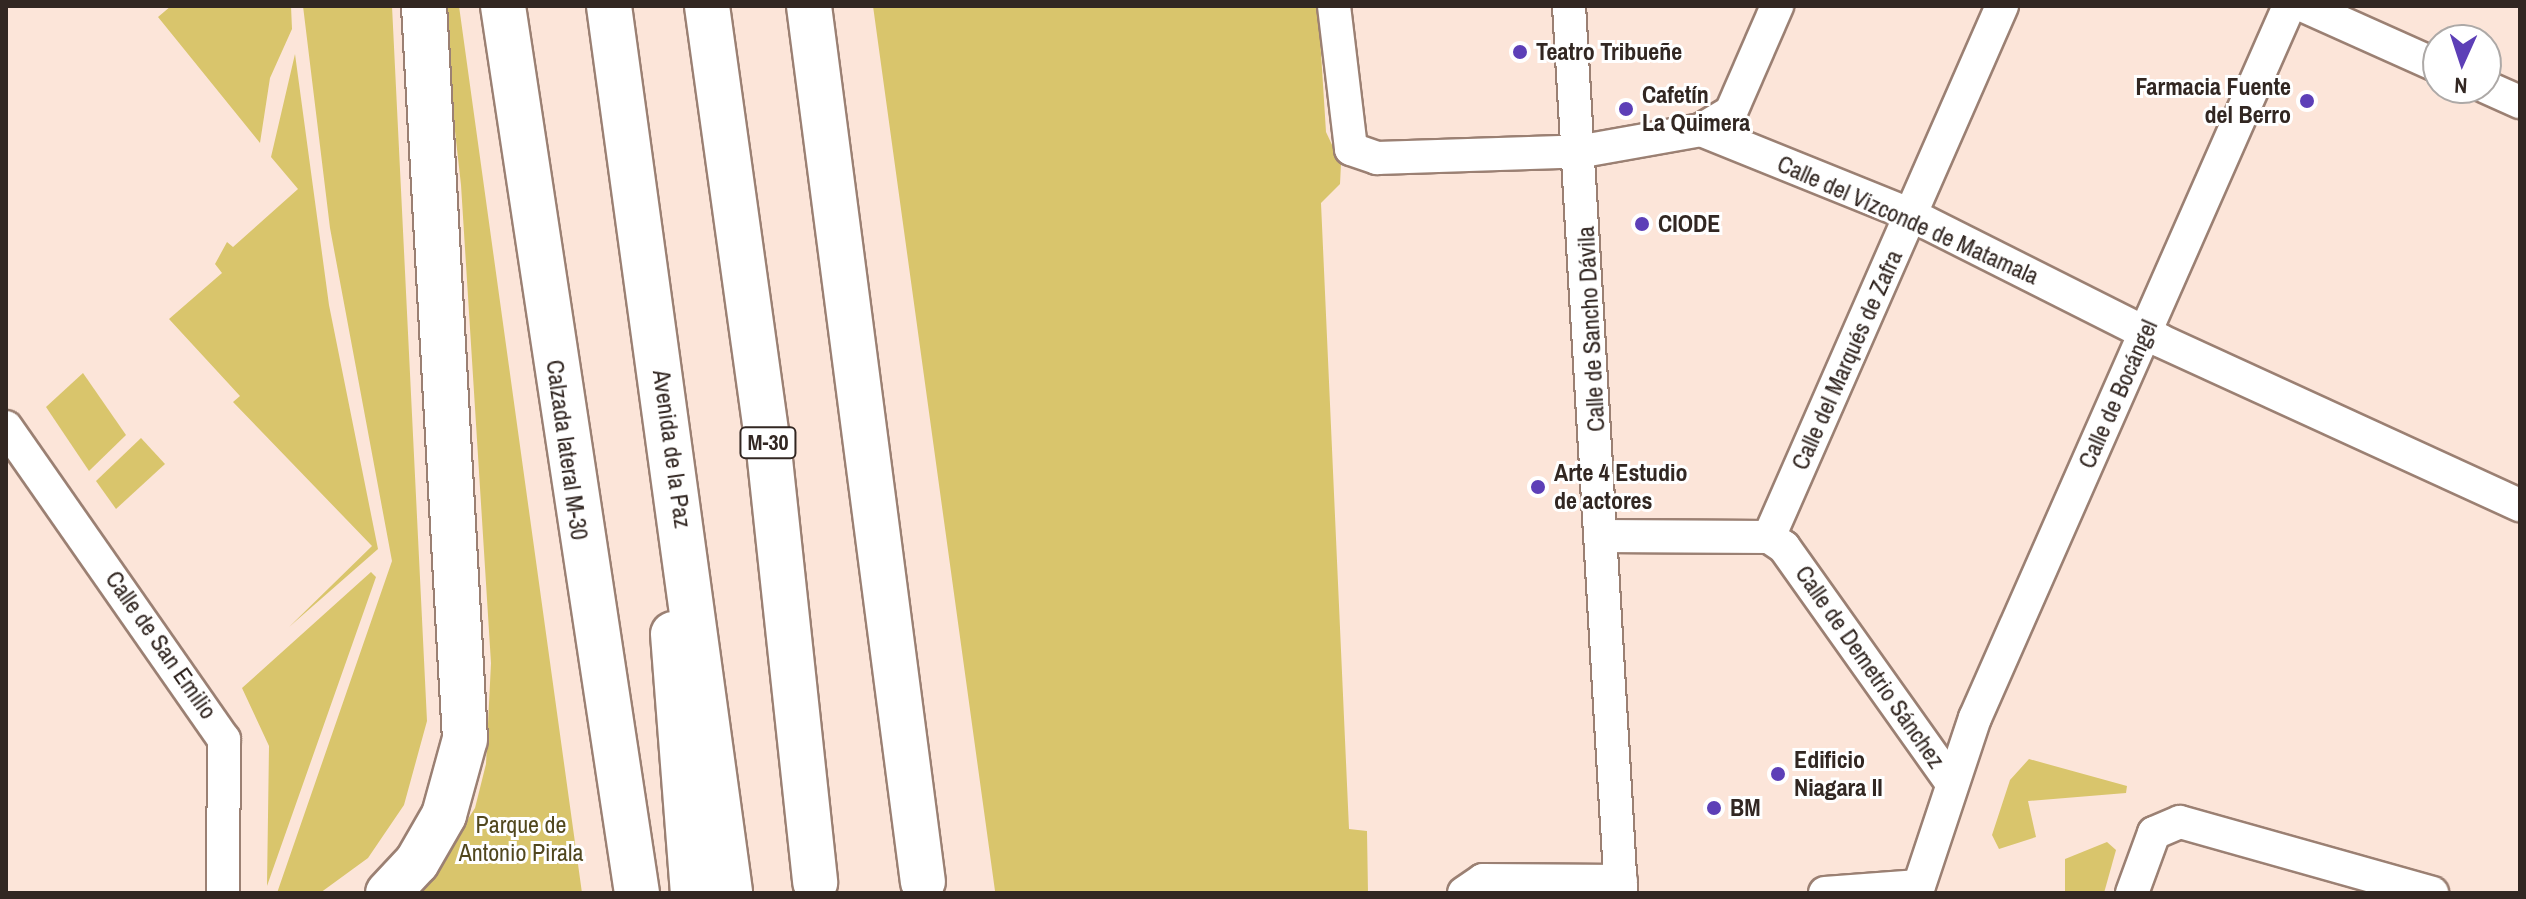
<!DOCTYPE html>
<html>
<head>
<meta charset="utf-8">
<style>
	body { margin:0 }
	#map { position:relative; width:2526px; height:899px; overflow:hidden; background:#fce5d9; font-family:"Archivo Narrow",sans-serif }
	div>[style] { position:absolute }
	.green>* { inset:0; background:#d9c56c }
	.roads { filter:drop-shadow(2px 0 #9b8073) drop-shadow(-2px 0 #9b8073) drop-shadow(0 2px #9b8073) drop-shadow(0 -2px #9b8073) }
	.street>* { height:32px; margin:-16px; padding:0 16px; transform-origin:16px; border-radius:16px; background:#fff }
	.highway>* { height:44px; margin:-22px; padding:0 22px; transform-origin:22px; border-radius:22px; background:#fff }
	.dots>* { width:22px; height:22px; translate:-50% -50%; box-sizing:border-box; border:4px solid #fff; border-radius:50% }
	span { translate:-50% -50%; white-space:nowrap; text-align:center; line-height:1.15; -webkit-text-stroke:6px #fff; paint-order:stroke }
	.shield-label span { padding:2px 6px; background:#fff; border:2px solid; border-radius:6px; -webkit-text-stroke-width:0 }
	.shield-label { font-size:22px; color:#322722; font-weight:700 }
	.poi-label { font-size:24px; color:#322722; font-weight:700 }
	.left { translate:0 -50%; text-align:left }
	.right { translate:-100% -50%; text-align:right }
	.street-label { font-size:24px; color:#322722 }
	.park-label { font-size:24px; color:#51471e }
	.frame { position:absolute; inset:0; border:8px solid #322722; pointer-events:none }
	.north { position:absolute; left:2422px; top:24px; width:80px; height:80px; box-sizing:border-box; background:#fff; border:2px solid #ada9a7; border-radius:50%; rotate:183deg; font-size:22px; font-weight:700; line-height:32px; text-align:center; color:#322722 }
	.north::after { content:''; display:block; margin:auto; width:28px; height:36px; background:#5d3fb7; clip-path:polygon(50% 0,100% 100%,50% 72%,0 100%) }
</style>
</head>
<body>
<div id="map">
	<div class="green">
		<div style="clip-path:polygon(171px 6px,291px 6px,292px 29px,270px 78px,260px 143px,158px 17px)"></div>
		<div style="clip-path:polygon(303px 6px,392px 6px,427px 721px,404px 805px,368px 858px,320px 893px,277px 893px,392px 561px,330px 228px)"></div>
		<div style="clip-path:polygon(441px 6px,459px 6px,582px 893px,421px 893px,475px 808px,486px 764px,491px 663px,461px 185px)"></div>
		<div style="clip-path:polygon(873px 6px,1318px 6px,1326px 132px,1341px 164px,1340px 184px,1321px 203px,1349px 829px,1367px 831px,1368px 893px,995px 891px)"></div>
		<div style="clip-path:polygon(295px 54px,329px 305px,378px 549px,289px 627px,372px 546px,233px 402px,240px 396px,169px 319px,222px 273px,215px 264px,227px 242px,233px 247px,298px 189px,271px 157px)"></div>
		<div style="clip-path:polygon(83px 373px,126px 435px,89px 471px,46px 407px)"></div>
		<div style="clip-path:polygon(141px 438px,165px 464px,116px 509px,96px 481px)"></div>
		<div style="clip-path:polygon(371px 572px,376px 577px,267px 886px,269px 746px,242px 688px)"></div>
		<div style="clip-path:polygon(2029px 759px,2127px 786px,2126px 793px,2028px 801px,2036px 837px,1999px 849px,1992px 835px,2010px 780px)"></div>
		<div style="clip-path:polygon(2107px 842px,2116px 850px,2104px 893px,2065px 893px,2065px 859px)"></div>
	</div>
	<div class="roads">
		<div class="street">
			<div style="left:1334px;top:6px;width:144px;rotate:83.2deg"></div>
			<div style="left:1351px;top:149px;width:28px;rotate:19deg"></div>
			<div style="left:1377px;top:158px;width:206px;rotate:-1.9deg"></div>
			<div style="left:1583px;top:151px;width:120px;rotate:-10.1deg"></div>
			<div style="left:1701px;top:130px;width:227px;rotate:22deg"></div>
			<div style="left:1911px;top:215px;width:278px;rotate:26.7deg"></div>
			<div style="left:2159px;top:340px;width:397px;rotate:24.6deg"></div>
			<div style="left:1569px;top:6px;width:889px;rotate:86.64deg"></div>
			<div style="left:2304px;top:6px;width:147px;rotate:24.1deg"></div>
			<div style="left:2486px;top:87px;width:37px;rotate:24deg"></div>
			<div style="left:1701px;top:130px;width:35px;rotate:-31deg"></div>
			<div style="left:1731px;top:112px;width:116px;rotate:-66.5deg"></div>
			<div style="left:6px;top:427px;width:381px;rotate:55.1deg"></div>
			<div style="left:224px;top:739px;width:154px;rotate:90.4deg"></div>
			<div style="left:1601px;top:536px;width:168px;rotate:0.3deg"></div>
			<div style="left:1769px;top:537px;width:18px;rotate:34deg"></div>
			<div style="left:1784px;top:547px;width:290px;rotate:54.6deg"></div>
			<div style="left:1769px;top:537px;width:580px;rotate:-66.31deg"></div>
			<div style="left:1919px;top:886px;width:177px;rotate:-71.6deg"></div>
			<div style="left:1975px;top:718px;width:778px;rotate:-66.2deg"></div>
			<div style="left:1464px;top:893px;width:23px;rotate:-34deg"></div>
			<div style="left:1483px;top:880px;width:138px;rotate:0.4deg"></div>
			<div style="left:1825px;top:893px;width:94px;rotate:-4.3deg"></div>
			<div style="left:2132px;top:893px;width:64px;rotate:-69.9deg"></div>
			<div style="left:2154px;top:833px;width:28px;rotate:-23deg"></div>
			<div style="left:2180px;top:822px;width:262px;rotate:15.7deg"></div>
		</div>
		<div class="highway">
			<div style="left:503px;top:6px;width:897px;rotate:81.41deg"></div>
			<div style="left:609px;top:6px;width:894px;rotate:82.22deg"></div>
			<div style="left:707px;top:6px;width:448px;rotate:82.1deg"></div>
			<div style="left:769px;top:450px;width:435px;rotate:83.9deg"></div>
			<div style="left:809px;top:6px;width:883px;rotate:82.59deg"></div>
			<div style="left:673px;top:634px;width:260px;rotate:85.6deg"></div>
			<div style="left:388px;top:893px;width:42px;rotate:-46.9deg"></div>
			<div style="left:417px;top:862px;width:54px;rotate:-60.1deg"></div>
			<div style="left:444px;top:815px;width:79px;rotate:-74.6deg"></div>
			<div style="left:465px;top:739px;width:734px;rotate:-93.2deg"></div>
		</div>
	</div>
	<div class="dots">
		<div style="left:1520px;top:52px;background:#5d3fb7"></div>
		<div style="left:2307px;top:101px;background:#5d3fb7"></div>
		<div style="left:1626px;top:109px;background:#5d3fb7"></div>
		<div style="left:1642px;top:224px;background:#5d3fb7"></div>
		<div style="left:1538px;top:487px;background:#5d3fb7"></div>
		<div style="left:1778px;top:774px;background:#5d3fb7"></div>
		<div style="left:1714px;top:808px;background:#5d3fb7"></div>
	</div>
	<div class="shield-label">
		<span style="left:768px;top:443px">M-30</span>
	</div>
	<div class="poi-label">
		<span class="left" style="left:1536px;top:52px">Teatro Tribueñe</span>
		<span class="right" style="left:2291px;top:101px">Farmacia Fuente<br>del Berro</span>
		<span class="left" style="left:1642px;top:109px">Cafetín<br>La Quimera</span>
		<span class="left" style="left:1658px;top:224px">CIODE</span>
		<span class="left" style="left:1554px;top:487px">Arte 4 Estudio<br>de actores</span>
		<span class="left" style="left:1794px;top:774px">Edificio<br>Niagara II</span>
		<span class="left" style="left:1730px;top:808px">BM</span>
	</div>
	<div class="street-label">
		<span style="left:1908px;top:220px;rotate:24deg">Calle del Vizconde de Matamala</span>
		<span style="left:1591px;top:329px;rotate:-93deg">Calle de Sancho Dávila</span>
		<span style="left:1847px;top:360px;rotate:-66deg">Calle del Marqués de Zafra</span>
		<span style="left:2118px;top:394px;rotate:-66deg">Calle de Bocángel</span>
		<span style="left:672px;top:449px;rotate:82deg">Avenida de la Paz</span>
		<span style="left:567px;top:450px;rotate:82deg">Calzada lateral M-30</span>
		<span style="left:161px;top:645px;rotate:55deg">Calle de San Emilio</span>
		<span style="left:1870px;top:667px;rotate:55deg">Calle de Demetrio Sánchez</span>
	</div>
	<div class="park-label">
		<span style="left:521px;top:839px">Parque de<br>Antonio Pirala</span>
	</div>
	<div class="frame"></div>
	<div class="north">N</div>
</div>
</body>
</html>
